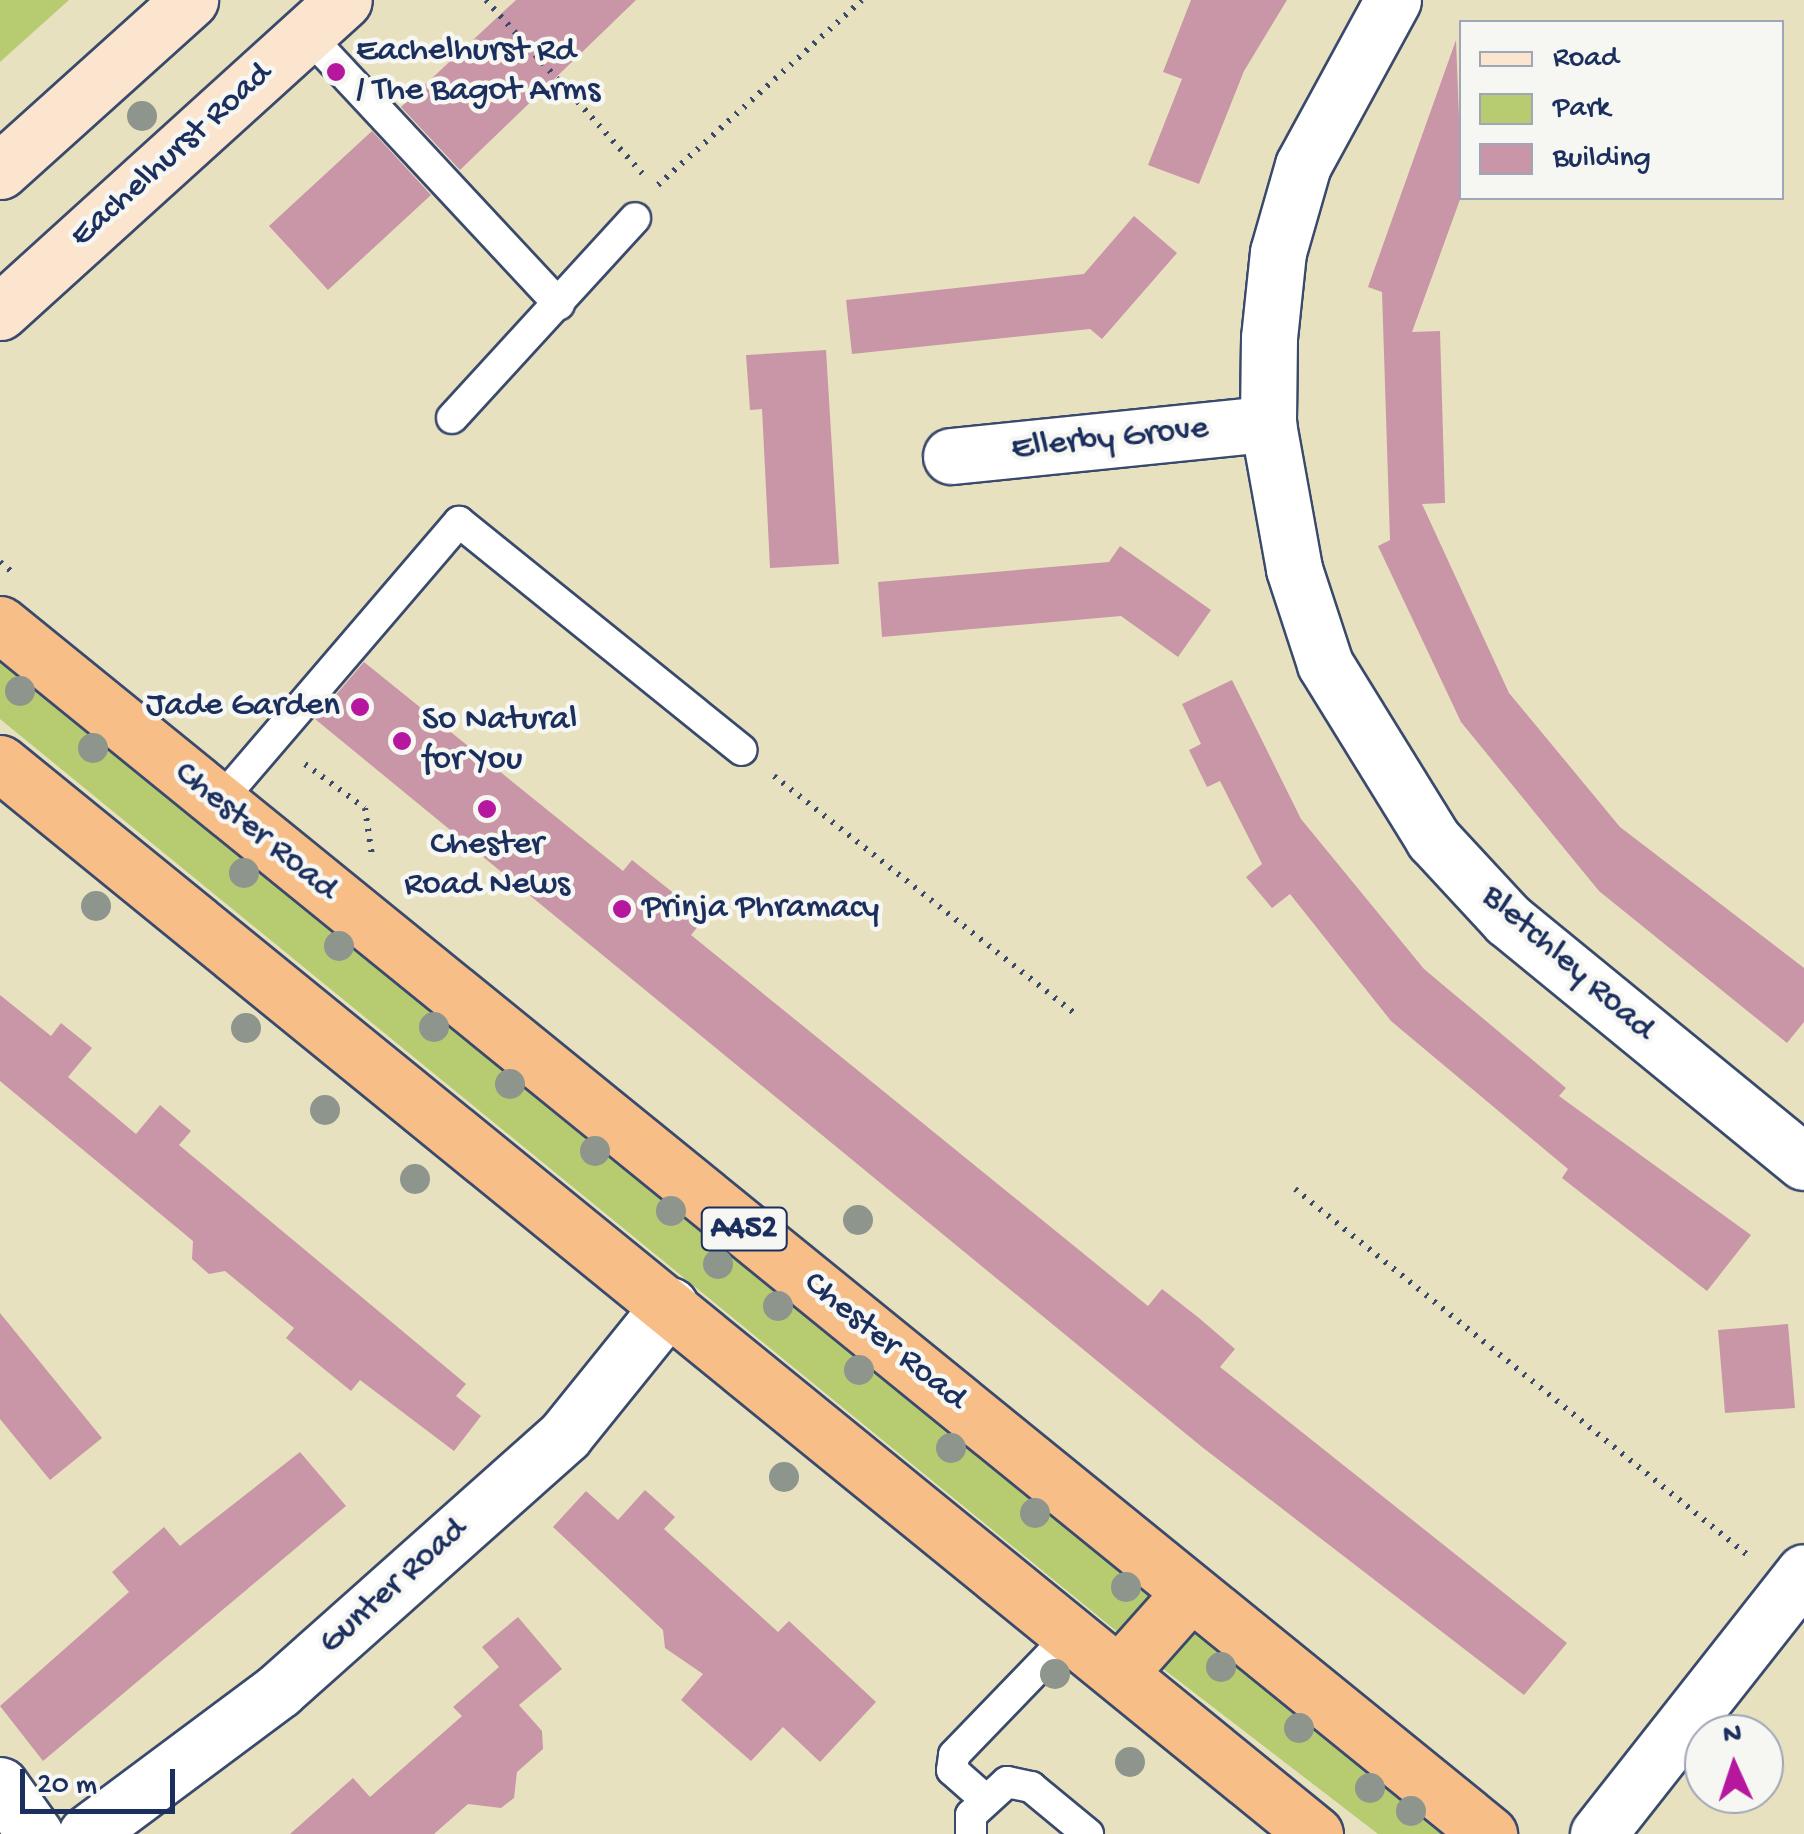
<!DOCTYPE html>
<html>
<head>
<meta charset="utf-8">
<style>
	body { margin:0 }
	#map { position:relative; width:1804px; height:1834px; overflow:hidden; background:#e8e1bf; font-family:"Gochi Hand",sans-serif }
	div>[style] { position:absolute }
	.green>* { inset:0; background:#b7cc70 }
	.building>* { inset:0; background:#c896a7 }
	.path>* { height:6px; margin-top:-3px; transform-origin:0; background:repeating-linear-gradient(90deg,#3a4a6d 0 2.5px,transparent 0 10.5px) }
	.roads { filter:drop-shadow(2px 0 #3a4a6d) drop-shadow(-2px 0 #3a4a6d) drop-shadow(0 2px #3a4a6d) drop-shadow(0 -2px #3a4a6d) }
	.lane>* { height:30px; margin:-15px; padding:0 15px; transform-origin:15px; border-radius:15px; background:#fff }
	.street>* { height:55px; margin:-27.5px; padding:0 27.5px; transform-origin:27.5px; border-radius:27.5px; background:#fff }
	.secondary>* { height:55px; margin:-27.5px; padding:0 27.5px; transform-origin:27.5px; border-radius:27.5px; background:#fce5cf }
	.highway>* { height:55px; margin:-27.5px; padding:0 27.5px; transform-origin:27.5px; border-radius:27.5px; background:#f7be88 }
	.trees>* { width:30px; height:30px; margin:-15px; border-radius:50%; background:#8d958c }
	.dots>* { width:28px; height:28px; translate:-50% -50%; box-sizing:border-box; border:5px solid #f6f6f2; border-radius:50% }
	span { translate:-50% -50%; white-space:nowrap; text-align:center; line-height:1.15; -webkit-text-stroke:9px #f6f6f2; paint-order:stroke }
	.shield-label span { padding:2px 8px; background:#f6f6f2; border:2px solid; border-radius:8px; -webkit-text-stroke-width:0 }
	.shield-label { font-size:32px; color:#1b2f5e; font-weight:700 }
	.poi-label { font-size:35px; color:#1b2f5e }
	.left { translate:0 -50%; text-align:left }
	.right { translate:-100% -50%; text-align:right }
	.street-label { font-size:35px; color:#1b2f5e }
	.legend { position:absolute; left:1459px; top:20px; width:325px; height:180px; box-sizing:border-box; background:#f6f6f2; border:2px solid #9ea6b7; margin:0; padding:12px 18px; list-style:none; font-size:30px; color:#1b2f5e }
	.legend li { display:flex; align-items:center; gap:20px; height:50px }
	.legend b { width:50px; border:2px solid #9ea6b7 }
	.north { position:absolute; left:1684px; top:1714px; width:100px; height:100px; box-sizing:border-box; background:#f6f6f2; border:2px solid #9ea6b7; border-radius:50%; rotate:357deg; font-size:28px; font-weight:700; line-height:40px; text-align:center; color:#1b2f5e }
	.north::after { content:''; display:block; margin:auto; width:35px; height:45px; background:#b5179e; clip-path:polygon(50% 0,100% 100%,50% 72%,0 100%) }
	.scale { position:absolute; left:20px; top:1769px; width:155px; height:45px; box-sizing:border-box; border:5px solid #1b2f5e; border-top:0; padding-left:12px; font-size:30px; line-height:35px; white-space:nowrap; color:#1b2f5e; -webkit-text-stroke:8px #f6f6f2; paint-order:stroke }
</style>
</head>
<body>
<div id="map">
	<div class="green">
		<div style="clip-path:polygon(0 0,69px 0,0 62px)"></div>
		<div style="clip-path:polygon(0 656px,1454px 1834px,1378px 1834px,1153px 1661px,0 719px)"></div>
	</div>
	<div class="building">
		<div style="clip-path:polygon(516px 0,636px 0,460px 170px,401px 107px)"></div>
		<div style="clip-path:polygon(1191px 0,1287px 0,1244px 71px,1199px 184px,1148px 165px,1182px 79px,1163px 72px)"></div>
		<div style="clip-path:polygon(1456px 40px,1462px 194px,1412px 332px,1440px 331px,1445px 503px,1422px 504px,1509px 693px,1620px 827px,1804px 968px,1804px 1022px,1787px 1043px,1599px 891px,1549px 830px,1461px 722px,1378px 546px,1390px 540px,1382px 292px,1368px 287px)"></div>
		<div style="clip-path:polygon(372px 131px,431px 195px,328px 290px,269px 226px)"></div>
		<div style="clip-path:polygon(1134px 216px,1177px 253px,1102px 339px,1090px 329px,852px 354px,846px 300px,1084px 274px)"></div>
		<div style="clip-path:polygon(826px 350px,839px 564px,770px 568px,762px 409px,750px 410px,746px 355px)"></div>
		<div style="clip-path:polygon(1120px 546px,1211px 610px,1178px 657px,1121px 616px,882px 637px,878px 582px,1109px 562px)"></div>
		<div style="clip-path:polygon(364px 662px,623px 871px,632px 860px,705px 918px,691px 935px,1148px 1306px,1162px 1289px,1199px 1318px,1235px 1349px,1220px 1367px,1567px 1643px,1524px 1695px,1202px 1447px,315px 719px)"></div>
		<div style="clip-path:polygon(1232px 680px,1301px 819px,1424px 969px,1566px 1088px,1559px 1096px,1751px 1235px,1707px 1291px,1562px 1178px,1568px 1169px,1391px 1021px,1290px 894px,1272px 908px,1246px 877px,1262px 864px,1220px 781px,1207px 787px,1189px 750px,1201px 744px,1182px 704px)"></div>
		<div style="clip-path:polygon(0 995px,51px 1036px,61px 1023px,92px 1048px,68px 1077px,136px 1134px,160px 1105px,191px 1131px,179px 1145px,466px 1384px,456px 1396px,481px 1416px,454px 1451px,360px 1380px,351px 1391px,286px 1338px,294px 1328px,225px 1271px,209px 1274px,192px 1259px,193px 1241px,0 1081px)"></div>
		<div style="clip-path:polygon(0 1313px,102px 1438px,50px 1480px,0 1419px)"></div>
		<div style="clip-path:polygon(1788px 1324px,1795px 1408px,1725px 1413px,1718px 1330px)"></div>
		<div style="clip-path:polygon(300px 1452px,346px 1506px,43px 1761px,0 1706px,129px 1592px,112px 1572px,164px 1527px,180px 1546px)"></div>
		<div style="clip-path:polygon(645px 1490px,675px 1517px,664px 1529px,778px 1632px,789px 1621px,876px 1702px,820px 1762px,783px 1727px,751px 1761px,681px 1700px,703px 1674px,665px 1648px,663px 1630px,553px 1527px,586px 1491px,618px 1520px)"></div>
		<div style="clip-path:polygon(518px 1617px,562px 1669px,519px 1705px,542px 1731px,543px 1749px,517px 1772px,514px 1798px,501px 1808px,468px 1804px,434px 1834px,290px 1834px,353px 1778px,370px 1797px,462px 1716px,453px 1707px,499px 1667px,482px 1647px)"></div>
	</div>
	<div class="path">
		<div style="left:486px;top:0;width:239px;rotate:48deg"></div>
		<div style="left:658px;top:185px;width:275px;rotate:-42.2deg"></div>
		<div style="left:0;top:562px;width:16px;rotate:40deg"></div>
		<div style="left:305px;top:764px;width:74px;rotate:36.3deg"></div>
		<div style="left:365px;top:808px;width:49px;rotate:81.7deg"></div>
		<div style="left:774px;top:776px;width:381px;rotate:38.3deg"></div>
		<div style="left:1295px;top:1189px;width:585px;rotate:38.97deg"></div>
	</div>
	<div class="roads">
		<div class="lane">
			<div style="left:306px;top:33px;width:371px;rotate:47deg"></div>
			<div style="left:452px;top:418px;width:271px;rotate:-47.5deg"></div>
			<div style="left:219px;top:802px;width:369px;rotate:-49.4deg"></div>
			<div style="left:459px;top:522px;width:363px;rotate:38.9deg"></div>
			<div style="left:986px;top:1800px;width:45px;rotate:-138.6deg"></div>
			<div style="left:952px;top:1770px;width:15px;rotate:-82deg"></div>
			<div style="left:954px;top:1755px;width:168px;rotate:-46deg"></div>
			<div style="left:971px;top:1834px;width:19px;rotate:-90deg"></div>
			<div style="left:971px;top:1815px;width:49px;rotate:-42.5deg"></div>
			<div style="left:1007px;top:1782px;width:25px;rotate:12deg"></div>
			<div style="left:1031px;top:1787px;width:74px;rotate:39.5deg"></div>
		</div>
		<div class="street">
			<div style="left:1393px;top:0;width:188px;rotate:118.6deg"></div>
			<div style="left:1303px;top:165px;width:91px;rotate:106deg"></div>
			<div style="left:1278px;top:252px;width:86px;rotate:96deg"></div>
			<div style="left:1269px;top:338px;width:86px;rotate:90.7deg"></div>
			<div style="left:1268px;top:424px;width:147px;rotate:79.8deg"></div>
			<div style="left:1294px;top:569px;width:100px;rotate:71.9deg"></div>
			<div style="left:1325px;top:664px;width:206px;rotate:58.3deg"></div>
			<div style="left:1433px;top:839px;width:110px;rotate:47.2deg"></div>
			<div style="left:1508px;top:920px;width:382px;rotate:39.3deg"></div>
			<div style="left:951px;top:456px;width:319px;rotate:-5.8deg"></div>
			<div style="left:0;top:1785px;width:60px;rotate:54.5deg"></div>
			<div style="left:86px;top:1834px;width:241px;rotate:-36.7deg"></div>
			<div style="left:279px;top:1690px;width:383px;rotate:-41.7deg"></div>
			<div style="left:565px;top:1435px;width:167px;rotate:-51.1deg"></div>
			<div style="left:1598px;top:1834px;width:333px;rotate:-51.8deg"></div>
		</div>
		<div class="secondary">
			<div style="left:0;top:171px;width:256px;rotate:-42deg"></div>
			<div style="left:0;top:312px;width:464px;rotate:-42.2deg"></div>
		</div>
		<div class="highway">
			<div style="left:0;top:624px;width:1919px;rotate:39.1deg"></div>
			<div style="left:0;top:763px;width:1696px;rotate:39.16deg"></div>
			<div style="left:1119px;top:1673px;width:108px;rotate:-48.4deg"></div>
		</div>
	</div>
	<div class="trees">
		<div style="left:142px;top:116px"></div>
		<div style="left:20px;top:691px"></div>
		<div style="left:93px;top:748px"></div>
		<div style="left:244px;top:873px"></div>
		<div style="left:96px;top:906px"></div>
		<div style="left:339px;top:946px"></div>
		<div style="left:434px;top:1027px"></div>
		<div style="left:246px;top:1028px"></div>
		<div style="left:510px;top:1084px"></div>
		<div style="left:325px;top:1110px"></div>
		<div style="left:595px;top:1151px"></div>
		<div style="left:415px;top:1179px"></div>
		<div style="left:671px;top:1211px"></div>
		<div style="left:858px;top:1220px"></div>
		<div style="left:718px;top:1264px"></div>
		<div style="left:778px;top:1306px"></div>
		<div style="left:859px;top:1370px"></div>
		<div style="left:951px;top:1448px"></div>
		<div style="left:784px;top:1477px"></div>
		<div style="left:1035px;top:1513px"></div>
		<div style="left:1126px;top:1587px"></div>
		<div style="left:1221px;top:1667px"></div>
		<div style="left:1055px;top:1674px"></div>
		<div style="left:1299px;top:1728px"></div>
		<div style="left:1130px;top:1762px"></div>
		<div style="left:1370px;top:1788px"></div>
		<div style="left:1411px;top:1811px"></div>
	</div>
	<div class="dots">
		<div style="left:336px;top:72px;background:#b5179e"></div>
		<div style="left:360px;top:707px;background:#b5179e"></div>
		<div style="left:402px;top:741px;background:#b5179e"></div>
		<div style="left:487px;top:809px;background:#b5179e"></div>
		<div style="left:622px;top:909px;background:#b5179e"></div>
	</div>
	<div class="shield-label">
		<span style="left:744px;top:1229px">A452</span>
	</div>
	<div class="poi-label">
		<span class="left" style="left:356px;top:72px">Eachelhurst Rd<br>/ The Bagot Arms</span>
		<span class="right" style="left:340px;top:707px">Jade Garden</span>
		<span class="left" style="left:422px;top:741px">So Natural<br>for You</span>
		<span style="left:487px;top:866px">Chester<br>Road News</span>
		<span class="left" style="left:642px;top:909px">Prinja Phramacy</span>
	</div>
	<div class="street-label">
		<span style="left:172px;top:156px;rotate:-42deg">Eachelhurst Road</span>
		<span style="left:1110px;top:440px;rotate:-6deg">Ellerby Grove</span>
		<span style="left:255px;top:832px;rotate:39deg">Chester Road</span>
		<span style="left:1567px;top:964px;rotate:41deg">Bletchley Road</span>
		<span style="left:884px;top:1342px;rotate:39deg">Chester Road</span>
		<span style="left:394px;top:1587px;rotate:-42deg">Gunter Road</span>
	</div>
	<ul class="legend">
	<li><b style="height:12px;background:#fce5cf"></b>Road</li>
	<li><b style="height:28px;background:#b7cc70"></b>Park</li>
	<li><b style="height:28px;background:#c896a7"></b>Building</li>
	</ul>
	<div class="north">N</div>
	<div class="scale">20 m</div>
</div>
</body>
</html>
